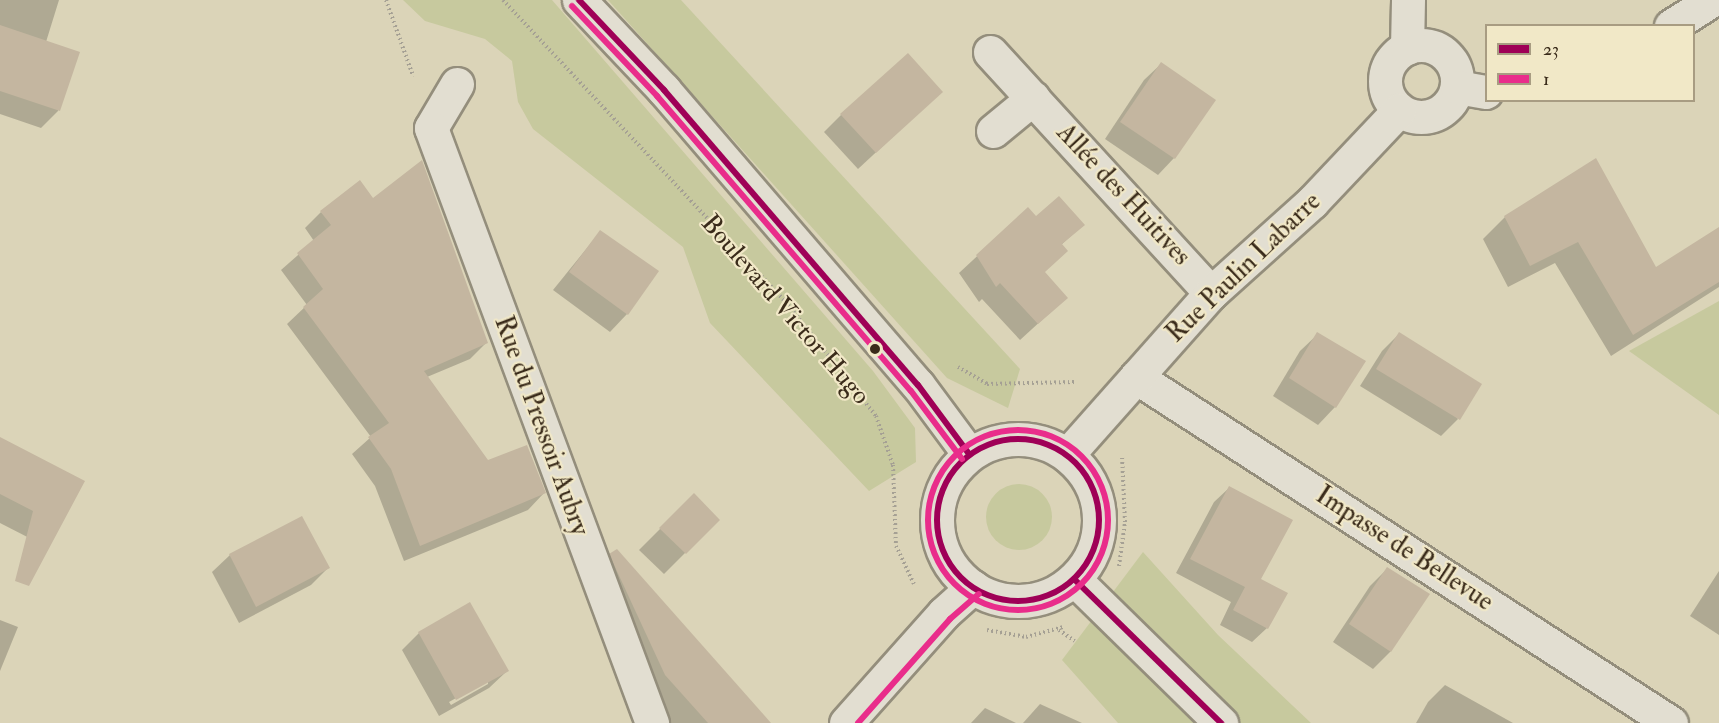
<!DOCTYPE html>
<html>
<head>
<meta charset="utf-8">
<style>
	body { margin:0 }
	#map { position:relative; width:1719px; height:723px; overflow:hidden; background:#dbd4b8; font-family:"IM FELL Double Pica",serif }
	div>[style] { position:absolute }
	.green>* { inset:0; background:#c7c99e }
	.round { border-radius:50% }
	.shadow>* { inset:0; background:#0003 }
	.building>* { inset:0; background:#c4b6a0 }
	.path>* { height:4px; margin-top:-2px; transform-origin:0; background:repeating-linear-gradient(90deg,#a5a094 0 1.5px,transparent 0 4.5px) }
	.roads { filter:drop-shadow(2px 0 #948e7c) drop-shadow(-2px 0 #948e7c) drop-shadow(0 2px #948e7c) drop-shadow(0 -2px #948e7c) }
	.minor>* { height:33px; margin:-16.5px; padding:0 16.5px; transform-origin:16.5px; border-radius:16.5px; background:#e2ded1 }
	.tertiary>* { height:33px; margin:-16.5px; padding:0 16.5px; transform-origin:16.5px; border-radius:16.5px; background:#e2ded1 }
	.tertiary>.ring { margin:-16.5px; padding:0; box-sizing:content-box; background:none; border:33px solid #e2ded1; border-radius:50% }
	.secondary>* { height:33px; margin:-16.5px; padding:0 16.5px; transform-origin:16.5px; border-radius:16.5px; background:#e2ded1 }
	.secondary>.ring { margin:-16.5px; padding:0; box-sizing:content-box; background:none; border:33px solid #e2ded1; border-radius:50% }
	.bus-1>* { height:6px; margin:-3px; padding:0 3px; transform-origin:3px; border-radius:3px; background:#9f0057 }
	.bus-1>.ring { margin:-3px; padding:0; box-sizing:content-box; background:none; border:6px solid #9f0057; border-radius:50% }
	.bus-2>* { height:6px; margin:-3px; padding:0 3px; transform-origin:3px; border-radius:3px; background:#e92d8b }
	.bus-2>.ring { margin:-3px; padding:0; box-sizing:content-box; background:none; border:6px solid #e92d8b; border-radius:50% }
	.dots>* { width:16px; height:16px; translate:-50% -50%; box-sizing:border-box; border:3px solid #f1e8c7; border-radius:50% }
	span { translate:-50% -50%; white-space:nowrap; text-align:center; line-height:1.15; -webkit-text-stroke:4.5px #f1e8c7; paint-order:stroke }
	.street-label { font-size:26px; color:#3a2b1a }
	.legend { position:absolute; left:1485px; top:24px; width:210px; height:78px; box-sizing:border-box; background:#f1e8c7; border:2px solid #a89c82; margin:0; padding:8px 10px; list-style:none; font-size:18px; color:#3a2b1a }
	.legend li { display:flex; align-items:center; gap:12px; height:30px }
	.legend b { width:30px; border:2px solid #a89c82 }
</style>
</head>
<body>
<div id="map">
	<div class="green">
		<div style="clip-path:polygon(403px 0,552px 0,873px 371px,915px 428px,916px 462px,869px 491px,710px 323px,683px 247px,533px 129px,518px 102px,512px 61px,485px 39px,425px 21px)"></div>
		<div style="clip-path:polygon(608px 0,681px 0,1020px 369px,1008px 408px,947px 378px)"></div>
		<div style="clip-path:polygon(1719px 301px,1719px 415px,1629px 351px)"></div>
		<div class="round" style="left:986px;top:484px;width:66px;height:66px"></div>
		<div style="clip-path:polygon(1143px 552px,1218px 635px,1311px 723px,1118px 723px,1062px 660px)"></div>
	</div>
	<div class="shadow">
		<div style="clip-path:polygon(0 0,59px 0,46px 42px,78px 53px,58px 111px,41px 128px,0 114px)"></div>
		<div style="clip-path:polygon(1161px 64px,1174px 158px,1158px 175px,1105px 139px,1144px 80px)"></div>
		<div style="clip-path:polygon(941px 92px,858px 169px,824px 132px,841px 115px)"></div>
		<div style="clip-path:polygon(1596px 160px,1655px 269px,1719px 228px,1719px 287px,1611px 356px,1555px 263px,1508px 287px,1483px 239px,1505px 217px)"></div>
		<div style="clip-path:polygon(1028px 209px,1036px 218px,1083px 225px,1061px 245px,1044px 273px,1066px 298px,1020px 340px,982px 299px,979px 302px,959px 273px)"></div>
		<div style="clip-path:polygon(321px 212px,486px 343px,470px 359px,427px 377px,487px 462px,544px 493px,528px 510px,404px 561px,375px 486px,352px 454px,371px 437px,287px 324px,307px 305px,281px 270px,314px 241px,305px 228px)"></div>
		<div style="clip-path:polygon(600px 232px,627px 314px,610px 332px,553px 290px)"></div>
		<div style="clip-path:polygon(1318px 334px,1335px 407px,1318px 425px,1273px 396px,1300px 351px)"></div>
		<div style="clip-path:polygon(1399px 334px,1458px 419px,1441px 436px,1360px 386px,1382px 351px)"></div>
		<div style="clip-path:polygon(0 439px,83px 482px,41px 544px,0 523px)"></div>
		<div style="clip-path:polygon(1229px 488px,1259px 579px,1267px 628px,1252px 642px,1220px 625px,1231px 602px,1176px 573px,1214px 502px)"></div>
		<div style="clip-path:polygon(694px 495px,718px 520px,664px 574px,639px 550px)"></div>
		<div style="clip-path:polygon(230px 555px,328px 568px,311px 585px,239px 623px,212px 572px)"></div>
		<div style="clip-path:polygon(610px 555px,769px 723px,664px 723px,587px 578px)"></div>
		<div style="clip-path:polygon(1387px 569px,1428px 595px,1390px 652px,1373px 669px,1333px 642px,1370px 586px)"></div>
		<div style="clip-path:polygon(1719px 571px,1719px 635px,1690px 616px)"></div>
		<div style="clip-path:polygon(0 620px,18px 627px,0 671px)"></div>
		<div style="clip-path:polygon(evenodd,419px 633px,507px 671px,489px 688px,439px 716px,402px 650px,419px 633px,488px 680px,488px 684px,451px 705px,449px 702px,488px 680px)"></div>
		<div style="clip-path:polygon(1445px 685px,1513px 723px,1416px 723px,1428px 702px)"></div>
		<div style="clip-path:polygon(1040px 704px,1082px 723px,1023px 723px)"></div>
		<div style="clip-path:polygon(985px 708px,1016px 723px,971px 723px)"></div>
	</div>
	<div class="building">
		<div style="clip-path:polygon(0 25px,80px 52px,60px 111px,0 91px)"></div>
		<div style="clip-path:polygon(908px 53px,943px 92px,876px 153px,840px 114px)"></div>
		<div style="clip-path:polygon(1161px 62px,1216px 100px,1175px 159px,1120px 122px)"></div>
		<div style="clip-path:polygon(1596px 158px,1656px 267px,1719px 227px,1719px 282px,1633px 335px,1578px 242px,1530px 266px,1504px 216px)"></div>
		<div style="clip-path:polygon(422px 160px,488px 343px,424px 371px,488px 460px,527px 445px,546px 493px,420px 546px,391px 469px,368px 437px,389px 423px,303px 307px,323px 289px,297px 253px,331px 225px,320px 211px,360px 180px,373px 198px)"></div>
		<div style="clip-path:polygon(1059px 196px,1085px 225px,1062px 244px,1068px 251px,1045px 272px,1068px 298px,1038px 324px,1000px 283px,996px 287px,976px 255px,1028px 207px,1036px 216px)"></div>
		<div style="clip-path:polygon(600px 230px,659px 271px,628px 315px,569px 272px)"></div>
		<div style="clip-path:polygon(1317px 332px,1366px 361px,1336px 408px,1289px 378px)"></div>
		<div style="clip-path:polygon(1399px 332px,1482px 384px,1460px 420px,1376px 369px)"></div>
		<div style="clip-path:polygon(0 437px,85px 481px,29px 586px,15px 581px,33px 511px,0 494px)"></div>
		<div style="clip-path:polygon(1229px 486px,1293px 520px,1261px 579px,1288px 593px,1268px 629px,1233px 610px,1245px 587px,1190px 559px)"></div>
		<div style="clip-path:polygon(694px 493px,720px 520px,686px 554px,659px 528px)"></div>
		<div style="clip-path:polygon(302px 516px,330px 568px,256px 607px,229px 554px)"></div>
		<div style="clip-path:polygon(617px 549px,771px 723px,708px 723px,665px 675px,609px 554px)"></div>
		<div style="clip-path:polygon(1387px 567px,1430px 594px,1391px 652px,1349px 624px)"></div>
		<div style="clip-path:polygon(470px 602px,509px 671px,456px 700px,418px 632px)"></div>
	</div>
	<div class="path">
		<div style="left:386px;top:0;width:81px;rotate:70.4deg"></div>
		<div style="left:503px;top:0;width:417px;rotate:46.9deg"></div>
		<div style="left:788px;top:305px;width:142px;rotate:51.6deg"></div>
		<div style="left:876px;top:416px;width:52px;rotate:70.9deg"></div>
		<div style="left:893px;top:465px;width:81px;rotate:87.9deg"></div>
		<div style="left:896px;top:546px;width:42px;rotate:64.7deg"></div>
		<div style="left:958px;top:367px;width:34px;rotate:30deg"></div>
		<div style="left:987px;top:384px;width:88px;rotate:-1.3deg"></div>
		<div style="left:1119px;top:566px;width:44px;rotate:-82.2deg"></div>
		<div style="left:1125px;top:522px;width:65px;rotate:-92.6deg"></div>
		<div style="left:987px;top:630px;width:40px;rotate:10deg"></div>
		<div style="left:1026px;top:637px;width:39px;rotate:-15deg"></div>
		<div style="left:1059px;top:630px;width:19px;rotate:35deg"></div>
	</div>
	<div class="roads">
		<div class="minor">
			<div style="left:990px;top:52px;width:327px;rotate:47.5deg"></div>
			<div style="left:457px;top:84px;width:51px;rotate:120.6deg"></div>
			<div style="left:431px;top:128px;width:635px;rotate:69.62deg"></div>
			<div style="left:993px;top:131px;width:52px;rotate:-39.5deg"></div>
			<div style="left:1136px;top:377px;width:637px;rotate:32.89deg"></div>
		</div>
		<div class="tertiary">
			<div style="left:1671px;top:26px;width:49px;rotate:-32.4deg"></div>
			<div class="ring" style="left:1385px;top:45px;width:39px;height:39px"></div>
			<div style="left:1407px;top:48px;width:48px;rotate:-88.8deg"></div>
			<div style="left:1457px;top:87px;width:29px;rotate:10deg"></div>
			<div style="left:1067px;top:455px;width:217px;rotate:-48.4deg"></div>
			<div style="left:1211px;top:293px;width:136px;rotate:-42deg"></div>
			<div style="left:1312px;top:202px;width:127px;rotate:-46.6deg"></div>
			<div style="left:846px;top:723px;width:147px;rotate:-48.3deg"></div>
			<div style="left:944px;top:613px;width:39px;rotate:-42deg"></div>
		</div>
		<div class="secondary">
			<div style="left:579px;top:0;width:124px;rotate:46.6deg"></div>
			<div style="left:664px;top:90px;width:389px;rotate:49.3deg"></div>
			<div style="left:918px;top:385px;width:86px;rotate:53.5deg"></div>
			<div class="ring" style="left:937px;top:439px;width:129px;height:129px"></div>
			<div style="left:1074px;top:579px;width:206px;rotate:44.4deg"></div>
		</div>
	</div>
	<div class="bus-1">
		<div style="left:579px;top:0;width:124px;rotate:46.6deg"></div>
		<div style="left:664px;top:90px;width:389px;rotate:49.3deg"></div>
		<div style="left:918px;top:385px;width:86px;rotate:53.5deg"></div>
		<div class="ring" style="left:937px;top:439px;width:156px;height:156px"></div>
		<div style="left:1074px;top:579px;width:206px;rotate:44.4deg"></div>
	</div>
	<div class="bus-2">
		<div style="left:572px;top:6px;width:124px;rotate:46.6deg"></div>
		<div style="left:657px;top:96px;width:389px;rotate:49.3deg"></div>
		<div style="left:911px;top:391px;width:85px;rotate:53.1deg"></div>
		<div class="ring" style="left:928px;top:430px;width:174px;height:174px"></div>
		<div style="left:858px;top:723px;width:139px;rotate:-48.5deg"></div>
		<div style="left:950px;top:619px;width:38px;rotate:-41deg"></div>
	</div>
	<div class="dots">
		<div style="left:875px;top:349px;background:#3a2b1a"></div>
	</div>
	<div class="street-label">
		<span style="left:1123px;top:195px;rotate:47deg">Allée des Huitives</span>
		<span style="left:1244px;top:268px;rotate:-44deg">Rue Paulin Labarre</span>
		<span style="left:785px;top:310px;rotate:49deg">Boulevard Victor Hugo</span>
		<span style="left:541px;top:426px;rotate:70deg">Rue du Pressoir Aubry</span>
		<span style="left:1404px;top:549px;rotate:33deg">Impasse de Bellevue</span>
	</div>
	<ul class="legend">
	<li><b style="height:8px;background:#9f0057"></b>23</li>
	<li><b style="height:8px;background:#e92d8b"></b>1</li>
	</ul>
</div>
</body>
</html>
